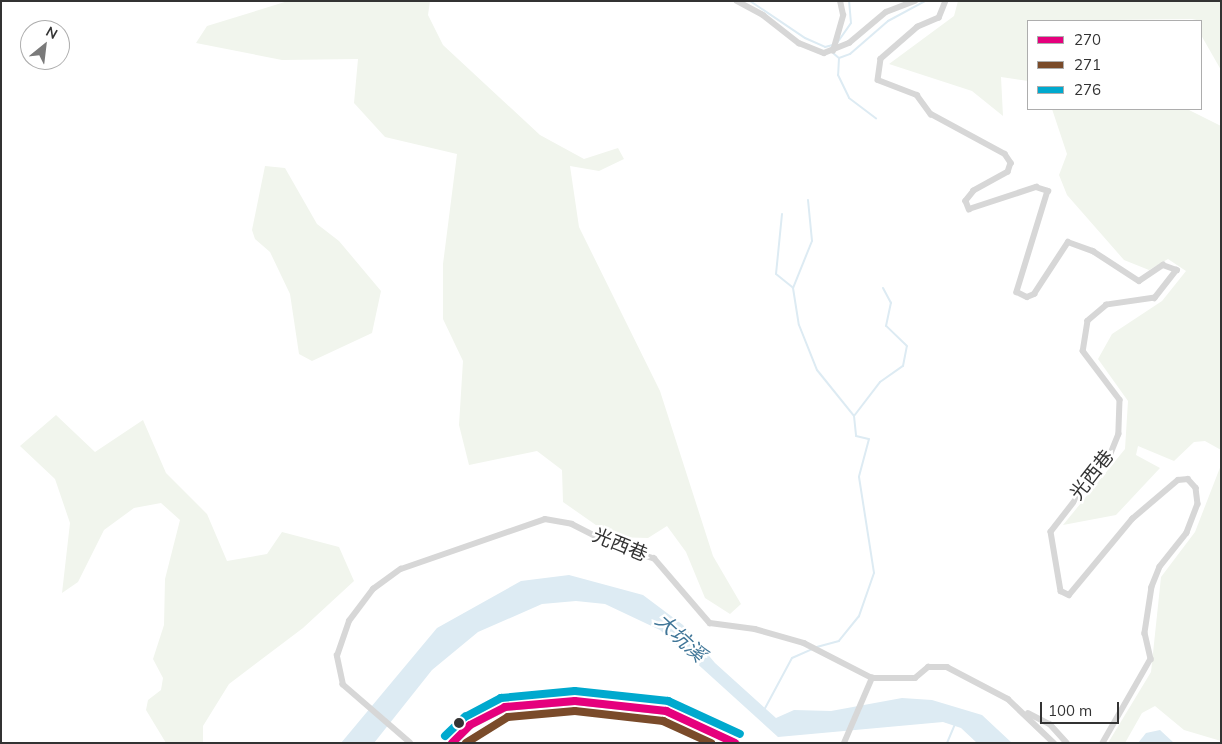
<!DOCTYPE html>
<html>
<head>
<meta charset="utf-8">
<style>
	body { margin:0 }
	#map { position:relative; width:1222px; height:744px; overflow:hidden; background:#fff; font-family:Mulish,"Noto Sans TC",sans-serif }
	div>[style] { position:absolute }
	.green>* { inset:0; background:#f1f5ed }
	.water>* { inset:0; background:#ddebf3 }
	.stream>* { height:2px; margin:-1px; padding:0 1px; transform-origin:1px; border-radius:1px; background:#ddebf3 }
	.minor>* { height:5.5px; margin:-2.75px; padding:0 2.75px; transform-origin:2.75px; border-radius:2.75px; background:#d7d7d7 }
	.major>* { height:7px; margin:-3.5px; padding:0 3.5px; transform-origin:3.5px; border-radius:3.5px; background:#cacaca }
	.bus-1>* { height:8px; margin:-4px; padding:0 4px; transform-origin:4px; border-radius:4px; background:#e5007d }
	.bus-2>* { height:8px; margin:-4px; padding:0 4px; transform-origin:4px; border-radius:4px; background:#7a4b2a }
	.bus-3>* { height:8px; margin:-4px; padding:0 4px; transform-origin:4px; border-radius:4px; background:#00a9ce }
	.dots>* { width:14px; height:14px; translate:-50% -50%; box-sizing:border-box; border:2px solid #fff; border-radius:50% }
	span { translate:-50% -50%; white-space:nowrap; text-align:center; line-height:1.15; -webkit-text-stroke:5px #fff; paint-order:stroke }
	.street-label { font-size:19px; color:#333 }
	.water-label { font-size:20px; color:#3f7597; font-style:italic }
	.frame { position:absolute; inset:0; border:2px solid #333; pointer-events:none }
	.legend { position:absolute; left:1027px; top:20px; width:175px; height:90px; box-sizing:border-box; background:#fff; border:1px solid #adadad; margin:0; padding:6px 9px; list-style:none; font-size:15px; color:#333 }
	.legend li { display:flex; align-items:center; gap:10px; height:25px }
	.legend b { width:25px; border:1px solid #adadad }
	.north { position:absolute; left:20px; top:20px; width:50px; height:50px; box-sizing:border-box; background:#fff; border:1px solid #adadad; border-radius:50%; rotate:29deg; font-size:14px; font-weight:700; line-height:20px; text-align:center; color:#333 }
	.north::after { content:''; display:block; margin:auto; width:18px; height:22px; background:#7a7a7a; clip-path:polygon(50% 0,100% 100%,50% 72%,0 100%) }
	.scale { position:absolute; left:1040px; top:702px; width:79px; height:22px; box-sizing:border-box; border:2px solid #333; border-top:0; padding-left:6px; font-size:15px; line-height:18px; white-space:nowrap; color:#333; -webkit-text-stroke:4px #fff; paint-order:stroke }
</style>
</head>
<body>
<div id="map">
	<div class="green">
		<div style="clip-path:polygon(288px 1px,430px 1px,428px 15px,443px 45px,540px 135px,584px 159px,618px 148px,624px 159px,599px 171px,570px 166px,579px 227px,660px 391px,713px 556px,741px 604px,730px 614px,705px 598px,686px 552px,667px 526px,648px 538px,613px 537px,563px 502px,562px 470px,537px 451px,469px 465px,459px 425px,463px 361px,443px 319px,443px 264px,457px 154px,385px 137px,354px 103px,358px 59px,282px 60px,196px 43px,207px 26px)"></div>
		<div style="clip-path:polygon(958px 1px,1221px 1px,1221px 70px,1201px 35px,1201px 21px,1192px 19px,1028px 21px,1028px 81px,1001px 77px,1003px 116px,972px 91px,889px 64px,954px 16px)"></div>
		<div style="clip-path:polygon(1052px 109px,1187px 109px,1221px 126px,1221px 450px,1205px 441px,1194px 442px,1174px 461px,1138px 446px,1136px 455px,1160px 468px,1116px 515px,1063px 525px,1125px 449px,1128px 401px,1098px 359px,1112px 334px,1162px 301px,1186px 271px,1168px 259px,1149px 270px,1124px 260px,1067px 195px,1059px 175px,1067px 154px)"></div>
		<div style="clip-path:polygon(265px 166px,285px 168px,317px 224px,339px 241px,381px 291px,372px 333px,312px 361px,299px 354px,290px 294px,270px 252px,255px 239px,252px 230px)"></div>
		<div style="clip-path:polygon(56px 415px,95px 452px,143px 420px,166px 473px,207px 514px,227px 561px,267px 554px,282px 532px,339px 547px,354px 581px,303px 628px,229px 684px,203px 726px,203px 743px,166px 743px,146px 710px,148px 700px,161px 690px,163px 678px,153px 659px,164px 625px,165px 579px,180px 520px,161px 503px,134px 508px,104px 530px,78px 582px,62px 593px,70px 523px,55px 479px,20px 446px)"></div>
		<div style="clip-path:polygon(1221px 465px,1221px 741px,1184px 730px,1155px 706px,1142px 713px,1125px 743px,1108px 743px,1151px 672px,1161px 577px,1195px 532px)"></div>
	</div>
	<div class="water">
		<div style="clip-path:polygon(569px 575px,643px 595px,683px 625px,715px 663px,776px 718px,794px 710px,831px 711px,902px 698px,932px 700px,982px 715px,1012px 743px,977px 743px,961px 728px,943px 722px,778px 737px,660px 630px,605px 604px,576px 601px,542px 604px,478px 632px,432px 670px,374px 743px,341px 743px,437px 628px,521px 581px)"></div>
		<div style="clip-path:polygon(1160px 730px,1174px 743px,1138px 743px,1146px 733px)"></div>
	</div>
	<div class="stream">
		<div style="left:750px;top:1px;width:66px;rotate:33.9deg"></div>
		<div style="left:805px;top:38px;width:22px;rotate:24deg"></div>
		<div style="left:825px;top:47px;width:8px;rotate:-14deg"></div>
		<div style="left:837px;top:43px;width:24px;rotate:-55deg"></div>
		<div style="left:851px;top:23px;width:22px;rotate:-95deg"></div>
		<div style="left:833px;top:53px;width:8px;rotate:40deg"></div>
		<div style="left:839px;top:58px;width:12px;rotate:-20deg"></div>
		<div style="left:850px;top:54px;width:50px;rotate:-41deg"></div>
		<div style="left:888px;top:21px;width:42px;rotate:-28.4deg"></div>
		<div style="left:839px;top:58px;width:17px;rotate:93deg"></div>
		<div style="left:838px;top:75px;width:25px;rotate:64deg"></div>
		<div style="left:849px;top:98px;width:34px;rotate:37deg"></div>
		<div style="left:808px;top:200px;width:41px;rotate:84.4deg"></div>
		<div style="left:812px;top:241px;width:51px;rotate:112deg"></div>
		<div style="left:793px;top:288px;width:37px;rotate:81deg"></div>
		<div style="left:799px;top:325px;width:48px;rotate:68.2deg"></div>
		<div style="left:817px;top:370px;width:59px;rotate:51.2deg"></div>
		<div style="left:854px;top:416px;width:20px;rotate:84deg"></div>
		<div style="left:856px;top:436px;width:13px;rotate:13deg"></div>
		<div style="left:869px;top:439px;width:39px;rotate:105deg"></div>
		<div style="left:859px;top:477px;width:97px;rotate:81.1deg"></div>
		<div style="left:874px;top:573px;width:46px;rotate:109.2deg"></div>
		<div style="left:859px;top:616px;width:32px;rotate:129deg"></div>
		<div style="left:839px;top:641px;width:24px;rotate:165deg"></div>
		<div style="left:782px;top:214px;width:60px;rotate:95.7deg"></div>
		<div style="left:776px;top:274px;width:22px;rotate:39deg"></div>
		<div style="left:854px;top:416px;width:43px;rotate:-52.6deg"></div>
		<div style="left:880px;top:382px;width:28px;rotate:-35deg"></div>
		<div style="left:903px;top:366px;width:20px;rotate:-79deg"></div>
		<div style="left:907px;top:346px;width:29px;rotate:-136deg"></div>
		<div style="left:886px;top:326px;width:24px;rotate:-78deg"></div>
		<div style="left:891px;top:303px;width:17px;rotate:-118deg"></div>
		<div style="left:763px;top:712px;width:61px;rotate:-61.8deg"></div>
		<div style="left:792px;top:658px;width:22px;rotate:-24deg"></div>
		<div style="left:947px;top:743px;width:21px;rotate:-67deg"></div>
	</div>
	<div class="minor">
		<div style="left:737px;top:1px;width:30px;rotate:28deg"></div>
		<div style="left:763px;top:15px;width:46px;rotate:37.9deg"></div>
		<div style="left:799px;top:43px;width:27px;rotate:22deg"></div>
		<div style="left:824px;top:53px;width:27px;rotate:-22deg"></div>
		<div style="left:849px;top:43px;width:48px;rotate:-40deg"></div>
		<div style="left:886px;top:12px;width:31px;rotate:-21deg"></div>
		<div style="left:946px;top:1px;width:18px;rotate:112deg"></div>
		<div style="left:939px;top:18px;width:23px;rotate:157deg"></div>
		<div style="left:918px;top:27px;width:49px;rotate:139.1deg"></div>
		<div style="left:881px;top:59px;width:21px;rotate:98deg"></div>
		<div style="left:878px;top:80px;width:42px;rotate:21deg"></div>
		<div style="left:917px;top:95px;width:24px;rotate:54deg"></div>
		<div style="left:931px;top:114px;width:84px;rotate:28.4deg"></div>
		<div style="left:1005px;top:154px;width:11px;rotate:56deg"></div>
		<div style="left:1011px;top:163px;width:9px;rotate:108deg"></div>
		<div style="left:1008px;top:172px;width:39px;rotate:151deg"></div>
		<div style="left:974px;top:191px;width:13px;rotate:129deg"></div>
		<div style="left:966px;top:201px;width:9px;rotate:69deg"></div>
		<div style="left:969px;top:209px;width:71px;rotate:-18.2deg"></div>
		<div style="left:1036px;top:187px;width:13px;rotate:18deg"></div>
		<div style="left:1048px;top:191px;width:106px;rotate:107.1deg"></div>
		<div style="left:1017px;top:292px;width:11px;rotate:27deg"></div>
		<div style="left:1027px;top:297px;width:8px;rotate:-23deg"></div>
		<div style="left:1034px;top:294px;width:62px;rotate:-56.8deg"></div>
		<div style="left:1068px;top:242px;width:27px;rotate:20deg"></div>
		<div style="left:1093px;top:251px;width:55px;rotate:33.1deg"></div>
		<div style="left:1139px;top:281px;width:29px;rotate:-34deg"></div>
		<div style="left:1163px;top:265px;width:15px;rotate:20deg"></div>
		<div style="left:1177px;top:270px;width:36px;rotate:128deg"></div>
		<div style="left:1155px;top:298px;width:49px;rotate:171.7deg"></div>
		<div style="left:1107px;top:305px;width:25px;rotate:140deg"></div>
		<div style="left:1088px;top:321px;width:30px;rotate:99deg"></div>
		<div style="left:1083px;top:351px;width:61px;rotate:52.9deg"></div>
		<div style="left:1120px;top:400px;width:34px;rotate:92deg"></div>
		<div style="left:1119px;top:434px;width:24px;rotate:112deg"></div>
		<div style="left:1110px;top:456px;width:96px;rotate:127.8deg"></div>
		<div style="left:1051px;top:532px;width:60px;rotate:80.4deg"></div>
		<div style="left:1061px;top:591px;width:9px;rotate:27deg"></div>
		<div style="left:1069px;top:595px;width:99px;rotate:-50.3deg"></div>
		<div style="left:1132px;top:519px;width:60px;rotate:-40.3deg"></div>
		<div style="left:1178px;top:480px;width:10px;rotate:-6deg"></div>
		<div style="left:1188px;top:479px;width:12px;rotate:48deg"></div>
		<div style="left:1196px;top:488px;width:16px;rotate:83deg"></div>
		<div style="left:1198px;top:504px;width:31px;rotate:111deg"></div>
		<div style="left:1187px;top:533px;width:43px;rotate:128.5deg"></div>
		<div style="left:1160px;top:567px;width:22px;rotate:112deg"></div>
		<div style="left:1152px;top:587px;width:47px;rotate:98.7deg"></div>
		<div style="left:1145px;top:633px;width:27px;rotate:77deg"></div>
		<div style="left:1151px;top:659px;width:97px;rotate:119.7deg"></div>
		<div style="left:833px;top:51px;width:37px;rotate:-74deg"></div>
		<div style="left:843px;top:15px;width:14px;rotate:-102deg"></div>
		<div style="left:1028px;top:713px;width:25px;rotate:27deg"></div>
		<div style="left:1050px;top:724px;width:25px;rotate:48deg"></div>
		<div style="left:410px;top:743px;width:89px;rotate:-139.1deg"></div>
		<div style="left:343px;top:685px;width:30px;rotate:-102deg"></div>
		<div style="left:337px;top:656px;width:37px;rotate:-71deg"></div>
		<div style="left:349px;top:621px;width:40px;rotate:-53deg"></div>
		<div style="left:373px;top:589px;width:34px;rotate:-36deg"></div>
		<div style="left:401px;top:569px;width:152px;rotate:-19.1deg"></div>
		<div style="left:545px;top:519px;width:27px;rotate:10deg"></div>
		<div style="left:572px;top:524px;width:51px;rotate:27.1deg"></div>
		<div style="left:617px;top:547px;width:39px;rotate:17deg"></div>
		<div style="left:654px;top:558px;width:86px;rotate:49.3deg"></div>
		<div style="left:710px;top:623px;width:45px;rotate:7.6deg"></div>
		<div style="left:755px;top:629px;width:51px;rotate:15.9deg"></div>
		<div style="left:804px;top:643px;width:76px;rotate:27.2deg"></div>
		<div style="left:872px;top:678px;width:43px"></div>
		<div style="left:915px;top:678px;width:17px;rotate:-40deg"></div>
		<div style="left:928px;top:667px;width:19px"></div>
		<div style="left:947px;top:667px;width:69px;rotate:27.7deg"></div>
		<div style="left:1008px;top:699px;width:64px;rotate:43.7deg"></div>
		<div style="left:844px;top:743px;width:71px;rotate:-66.7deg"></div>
	</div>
	<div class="major">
		<div style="left:452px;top:743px;width:25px;rotate:-45deg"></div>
		<div style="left:470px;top:725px;width:39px;rotate:-27deg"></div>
		<div style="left:505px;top:707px;width:70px;rotate:-4.9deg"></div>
		<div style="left:575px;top:701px;width:92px;rotate:6.3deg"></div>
		<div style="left:666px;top:711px;width:77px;rotate:24.6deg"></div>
	</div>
	<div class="bus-1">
		<div style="left:452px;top:743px;width:25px;rotate:-45deg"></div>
		<div style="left:470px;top:725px;width:39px;rotate:-27deg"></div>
		<div style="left:505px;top:707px;width:70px;rotate:-4.9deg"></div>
		<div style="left:575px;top:701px;width:92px;rotate:6.3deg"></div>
		<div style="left:666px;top:711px;width:76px;rotate:24.9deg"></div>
	</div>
	<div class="bus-2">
		<div style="left:466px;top:743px;width:49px;rotate:-31.8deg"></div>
		<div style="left:508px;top:717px;width:67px;rotate:-5.1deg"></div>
		<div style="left:575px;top:711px;width:89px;rotate:6.5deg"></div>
		<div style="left:663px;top:721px;width:53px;rotate:24.6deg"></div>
	</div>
	<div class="bus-3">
		<div style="left:445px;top:736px;width:28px;rotate:-44deg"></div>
		<div style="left:465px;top:717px;width:41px;rotate:-27.8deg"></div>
		<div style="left:501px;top:698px;width:74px;rotate:-5.4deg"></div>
		<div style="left:575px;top:691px;width:94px;rotate:6.1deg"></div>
		<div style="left:668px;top:701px;width:79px;rotate:24.6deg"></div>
	</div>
	<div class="dots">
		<div style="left:459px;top:723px;background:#333"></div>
	</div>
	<div class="street-label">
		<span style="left:1092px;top:475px;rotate:-52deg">光西巷</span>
		<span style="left:620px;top:545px;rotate:22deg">光西巷</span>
	</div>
	<div class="water-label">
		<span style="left:681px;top:637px;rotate:43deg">大坑溪</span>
	</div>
	<div class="frame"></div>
	<ul class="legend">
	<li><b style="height:6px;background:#e5007d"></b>270</li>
	<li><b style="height:6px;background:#7a4b2a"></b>271</li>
	<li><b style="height:6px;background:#00a9ce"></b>276</li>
	</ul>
	<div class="north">N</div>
	<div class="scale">100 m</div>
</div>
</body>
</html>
